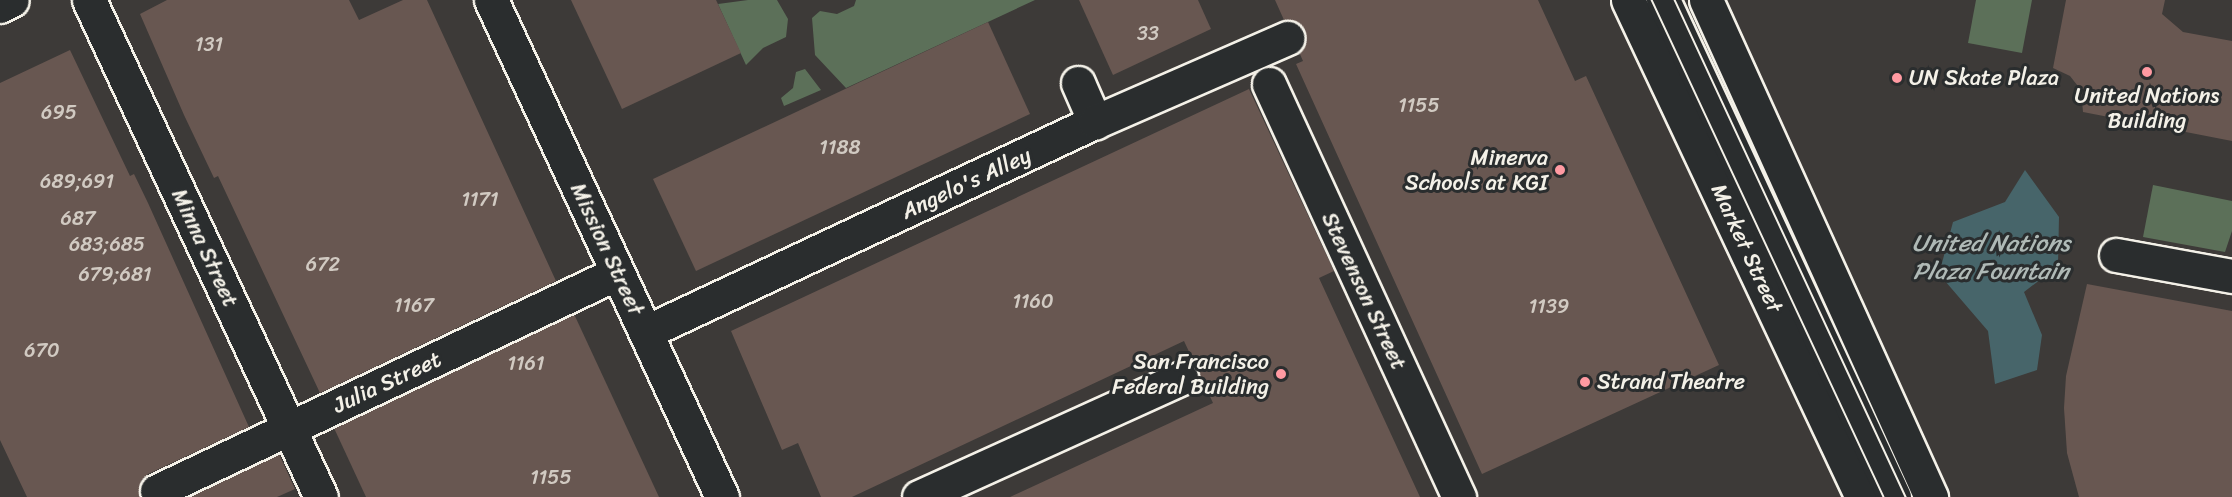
<!DOCTYPE html>
<html>
<head>
<meta charset="utf-8">
<style>
	body { margin:0 }
	#map { position:relative; width:2232px; height:497px; overflow:hidden; background:#3d3a38; font-family:Sriracha,sans-serif }
	div>[style] { position:absolute }
	.green>* { inset:0; background:#5c7059 }
	.water>* { inset:0; background:#47656a }
	.building>* { inset:0; background:#685751 }
	.roads { filter:drop-shadow(2px 0 #f4f1e8) drop-shadow(-2px 0 #f4f1e8) drop-shadow(0 2px #f4f1e8) drop-shadow(0 -2px #f4f1e8) }
	.minor>* { height:33px; margin:-16.5px; padding:0 16.5px; transform-origin:16.5px; border-radius:16.5px; background:#2a2d2e }
	.major>* { height:33px; margin:-16.5px; padding:0 16.5px; transform-origin:16.5px; border-radius:16.5px; background:#2a2d2e }
	.tram>* { height:1.5px; margin:-0.75px; padding:0 0.75px; transform-origin:0.75px; border-radius:0.75px; background:#f4f1e8 }
	.dots>* { width:16px; height:16px; translate:-50% -50%; box-sizing:border-box; border:3px solid #2a2d2e; border-radius:50% }
	span { translate:-50% -50%; white-space:nowrap; text-align:center; line-height:1.15; -webkit-text-stroke:6px #2a2d2e; paint-order:stroke }
	.number-label { font-size:20px; color:#d1cac2 }
	.number-label span { -webkit-text-stroke-width:0 }
	.poi-label { font-size:22px; color:#f4f1e8 }
	.left { translate:0 -50%; text-align:left }
	.right { translate:-100% -50%; text-align:right }
	.street-label { font-size:22px; color:#f4f1e8 }
	.water-label { font-size:24px; color:#afb9b6; font-style:italic }
</style>
</head>
<body>
<div id="map">
	<div class="green">
		<div style="clip-path:polygon(748px 0,777px 0,788px 19px,786px 37px,763px 48px,746px 65px,718px 4px)"></div>
		<div style="clip-path:polygon(856px 0,1035px 0,846px 88px,815px 55px,812px 18px,820px 11px,837px 14px,854px 6px)"></div>
		<div style="clip-path:polygon(1976px 0,2032px 0,2022px 53px,1968px 43px)"></div>
		<div style="clip-path:polygon(805px 69px,821px 90px,784px 106px,781px 98px,793px 88px,796px 72px)"></div>
		<div style="clip-path:polygon(2153px 185px,2232px 201px,2232px 231px,2225px 252px,2143px 237px)"></div>
	</div>
	<div class="water">
		<div style="clip-path:polygon(2025px 170px,2059px 217px,2058px 266px,2024px 292px,2042px 335px,2037px 370px,1995px 384px,1988px 331px,1939px 274px,1953px 222px,2005px 202px)"></div>
	</div>
	<div class="building">
		<div style="clip-path:polygon(167px 0,349px 0,359px 20px,403px 0,427px 0,556px 281px,320px 393px,218px 176px,214px 178px,184px 115px,140px 14px)"></div>
		<div style="clip-path:polygon(571px 0,716px 0,741px 53px,622px 109px)"></div>
		<div style="clip-path:polygon(1079px 0,1198px 0,1211px 29px,1113px 75px)"></div>
		<div style="clip-path:polygon(1275px 0,1538px 0,1575px 81px,1586px 76px,1719px 365px,1482px 474px,1296px 64px,1303px 61px,1299px 52px,1305px 41px,1304px 31px,1298px 23px,1284px 20px)"></div>
		<div style="clip-path:polygon(2066px 0,2165px 0,2162px 14px,2183px 32px,2232px 41px,2232px 141px,2083px 112px,2081px 90px,2070px 76px,2053px 68px)"></div>
		<div style="clip-path:polygon(988px 22px,1030px 114px,696px 271px,653px 179px)"></div>
		<div style="clip-path:polygon(70px 50px,130px 176px,134px 174px,148px 203px,249px 427px,148px 474px,141px 481px,140px 497px,27px 497px,0 440px,0 83px)"></div>
		<div style="clip-path:polygon(1249px 89px,1334px 271px,1319px 278px,1420px 497px,1010px 497px,1213px 403px,1184px 341px,852px 497px,821px 497px,798px 443px,782px 450px,731px 331px)"></div>
		<div style="clip-path:polygon(2087px 284px,2232px 311px,2232px 497px,2079px 497px,2067px 453px,2064px 408px,2066px 376px)"></div>
		<div style="clip-path:polygon(574px 314px,659px 497px,366px 497px,334px 428px)"></div>
		<div style="clip-path:polygon(279px 454px,295px 489px,277px 497px,188px 497px)"></div>
	</div>
	<div class="roads">
		<div class="minor">
			<div style="left:89px;top:0;width:548px;rotate:64.98deg"></div>
			<div style="left:1628px;top:0;width:549px;rotate:64.79deg"></div>
			<div style="left:1663px;top:0;width:548px;rotate:65.07deg"></div>
			<div style="left:1078px;top:83px;width:43px;rotate:66.4deg"></div>
			<div style="left:1269px;top:84px;width:455px;rotate:65.3deg"></div>
			<div style="left:2116px;top:255px;width:118px;rotate:10.3deg"></div>
			<div style="left:646px;top:332px;width:496px;rotate:-25.1deg"></div>
			<div style="left:1095px;top:122px;width:210px;rotate:-23.6deg"></div>
			<div style="left:157px;top:491px;width:509px;rotate:-25.36deg"></div>
			<div style="left:919px;top:497px;width:288px;rotate:-24.4deg"></div>
		</div>
		<div class="major">
			<div style="left:491px;top:0;width:548px;rotate:65.07deg"></div>
			<div style="left:1706px;top:0;width:546px;rotate:65.64deg"></div>
			<div style="left:0;top:6px;width:13px;rotate:-27deg"></div>
		</div>
	</div>
	<div class="tram">
		<div style="left:1652px;top:0;width:548px;rotate:64.98deg"></div>
		<div style="left:1675px;top:0;width:548px;rotate:65.07deg"></div>
	</div>
	<div class="dots">
		<div style="left:2147px;top:72px;background:#ff9aa2"></div>
		<div style="left:1897px;top:78px;background:#ff9aa2"></div>
		<div style="left:1560px;top:170px;background:#ff9aa2"></div>
		<div style="left:1281px;top:374px;background:#ff9aa2"></div>
		<div style="left:1585px;top:382px;background:#ff9aa2"></div>
	</div>
	<div class="number-label">
		<span style="left:1148px;top:33px">33</span>
		<span style="left:209px;top:44px">131</span>
		<span style="left:1419px;top:105px">1155</span>
		<span style="left:59px;top:112px">695</span>
		<span style="left:840px;top:147px">1188</span>
		<span style="left:77px;top:181px">689;691</span>
		<span style="left:480px;top:199px">1171</span>
		<span style="left:78px;top:218px">687</span>
		<span style="left:107px;top:244px">683;685</span>
		<span style="left:323px;top:264px">672</span>
		<span style="left:115px;top:274px">679;681</span>
		<span style="left:1033px;top:301px">1160</span>
		<span style="left:414px;top:305px">1167</span>
		<span style="left:1549px;top:306px">1139</span>
		<span style="left:42px;top:350px">670</span>
		<span style="left:526px;top:363px">1161</span>
		<span style="left:551px;top:477px">1155</span>
	</div>
	<div class="poi-label">
		<span class="left" style="left:1909px;top:78px">UN Skate Plaza</span>
		<span style="left:2147px;top:108px">United Nations<br>Building</span>
		<span class="right" style="left:1548px;top:170px">Minerva<br>Schools at KGI</span>
		<span class="right" style="left:1269px;top:374px">San Francisco<br>Federal Building</span>
		<span class="left" style="left:1597px;top:382px">Strand Theatre</span>
	</div>
	<div class="street-label">
		<span style="left:966px;top:183px;rotate:-25deg">Angelo's Alley</span>
		<span style="left:205px;top:248px;rotate:65deg">Minna Street</span>
		<span style="left:1747px;top:248px;rotate:65deg">Market Street</span>
		<span style="left:607px;top:249px;rotate:65deg">Mission Street</span>
		<span style="left:1364px;top:291px;rotate:65deg">Stevenson Street</span>
		<span style="left:387px;top:382px;rotate:-25deg">Julia Street</span>
	</div>
	<div class="water-label">
		<span style="left:1991px;top:258px">United Nations<br>Plaza Fountain</span>
	</div>
</div>
</body>
</html>
